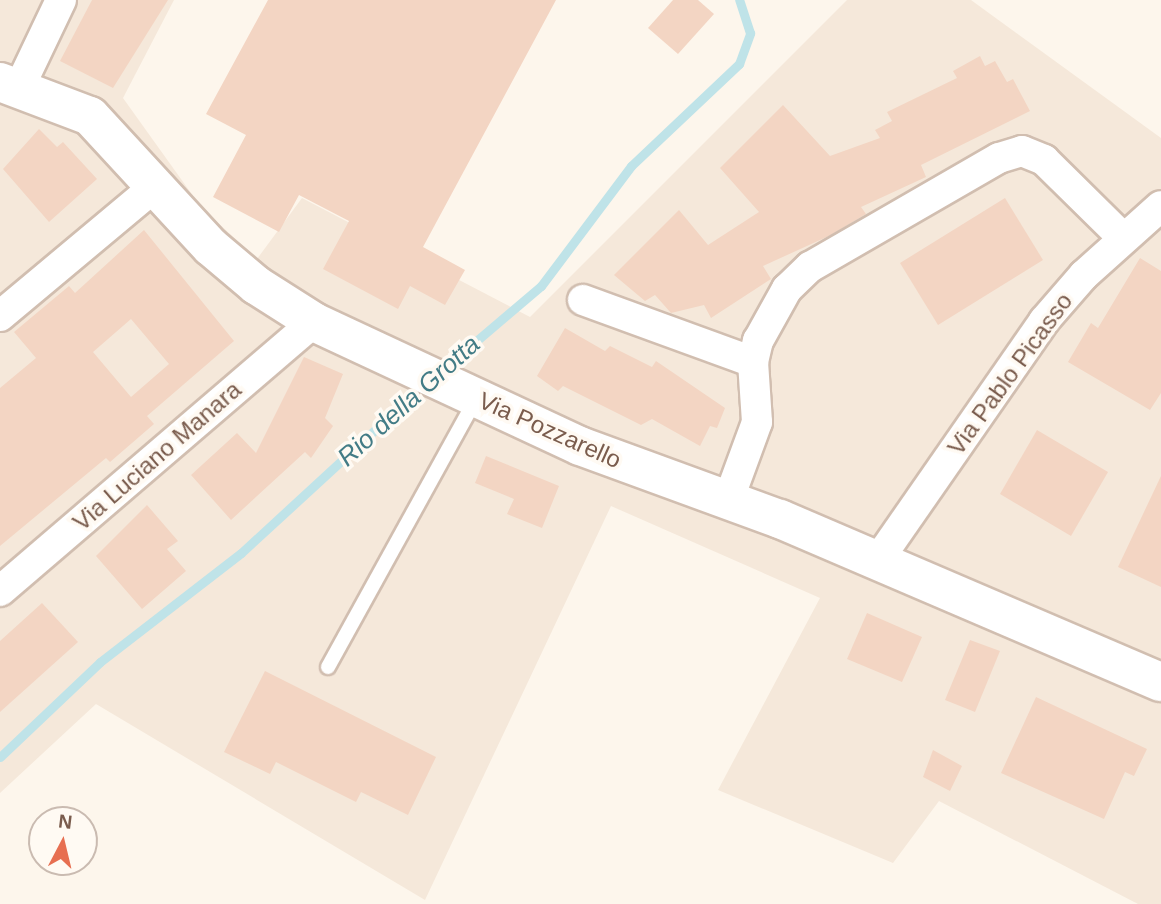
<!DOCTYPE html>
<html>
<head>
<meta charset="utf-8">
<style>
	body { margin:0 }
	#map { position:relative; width:1161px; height:904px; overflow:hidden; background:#fdf6ec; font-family:Arial,sans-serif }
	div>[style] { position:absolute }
	.residential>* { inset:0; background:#f5e8da }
	.stream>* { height:9px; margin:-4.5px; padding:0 4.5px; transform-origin:4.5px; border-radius:4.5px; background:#bfe3e8 }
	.building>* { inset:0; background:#f3d5c3 }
	.roads { filter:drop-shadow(2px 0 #d1beb0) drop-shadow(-2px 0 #d1beb0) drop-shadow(0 2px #d1beb0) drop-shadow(0 -2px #d1beb0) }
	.lane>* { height:14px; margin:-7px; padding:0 7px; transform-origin:7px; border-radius:7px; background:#fff }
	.street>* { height:30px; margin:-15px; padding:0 15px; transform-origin:15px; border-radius:15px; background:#fff }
	.secondary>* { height:38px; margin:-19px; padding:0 19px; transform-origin:19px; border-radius:19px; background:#fff }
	span { translate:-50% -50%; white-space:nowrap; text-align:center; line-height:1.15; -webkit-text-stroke:7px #fffaf3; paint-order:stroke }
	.street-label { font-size:24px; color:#7a5c4d }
	.water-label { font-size:26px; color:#437c86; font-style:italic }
	.north { position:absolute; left:28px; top:806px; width:70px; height:70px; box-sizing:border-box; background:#fffaf3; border:2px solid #cabbb1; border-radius:50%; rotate:7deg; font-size:19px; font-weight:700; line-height:28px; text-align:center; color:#7a5c4d }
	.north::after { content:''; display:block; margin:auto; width:24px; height:32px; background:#e76f51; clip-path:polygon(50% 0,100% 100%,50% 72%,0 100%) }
</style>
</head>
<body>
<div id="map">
	<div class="residential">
		<div style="clip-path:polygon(0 0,174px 0,123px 98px,201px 207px,257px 259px,302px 198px,530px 317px,847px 0,971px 0,1161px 138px,1161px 904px,1138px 904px,939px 801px,893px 863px,718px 790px,820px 598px,611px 506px,425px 900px,96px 704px,0 793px)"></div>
	</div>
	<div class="stream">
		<div style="left:441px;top:371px;width:131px;rotate:-40.4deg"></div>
		<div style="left:541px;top:286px;width:150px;rotate:-53.1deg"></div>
		<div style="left:631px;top:166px;width:149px;rotate:-43.4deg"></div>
		<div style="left:739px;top:64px;width:33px;rotate:-70deg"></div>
		<div style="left:750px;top:33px;width:35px;rotate:-108deg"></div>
		<div style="left:0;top:757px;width:138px;rotate:-43.5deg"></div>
		<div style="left:100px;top:662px;width:178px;rotate:-37.7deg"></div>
		<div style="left:241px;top:553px;width:248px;rotate:-42.6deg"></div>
	</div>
	<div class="building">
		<div style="clip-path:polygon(92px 0,168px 0,113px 88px,60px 61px)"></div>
		<div style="clip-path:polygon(268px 0,556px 0,423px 247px,465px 270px,445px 305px,410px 286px,398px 309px,323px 269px,349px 221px,299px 195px,279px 232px,213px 197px,246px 135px,206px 114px)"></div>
		<div style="clip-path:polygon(673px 0,698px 0,714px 14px,678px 54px,648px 28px)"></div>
		<div style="clip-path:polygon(980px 56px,985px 66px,995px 61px,1007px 82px,1013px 79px,1030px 111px,921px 165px,926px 177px,861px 207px,866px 214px,831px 235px,763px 266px,771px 279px,711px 318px,704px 305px,671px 313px,655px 295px,645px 301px,614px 275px,679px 210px,708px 245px,759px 212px,720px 168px,783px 105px,830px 156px,880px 138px,875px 130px,892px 121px,887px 112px,957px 78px,953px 71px)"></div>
		<div style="clip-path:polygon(39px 129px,57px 147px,63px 142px,97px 179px,49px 222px,3px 169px)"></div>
		<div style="clip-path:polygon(1005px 198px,1043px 260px,938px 325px,900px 263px)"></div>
		<div style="clip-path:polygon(evenodd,144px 230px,234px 341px,147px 416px,154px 424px,110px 462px,106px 458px,0 546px,0 388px,36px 358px,14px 332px,69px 286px,75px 293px,144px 230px,131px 319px,169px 364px,131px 397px,93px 352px,131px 319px)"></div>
		<div style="clip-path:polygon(1140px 258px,1161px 271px,1161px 393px,1150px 410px,1068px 362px,1091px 323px,1098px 328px)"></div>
		<div style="clip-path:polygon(565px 328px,605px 351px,610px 346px,652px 367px,656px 361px,725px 408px,717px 428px,710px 426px,700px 446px,652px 419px,641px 425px,563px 386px,558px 391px,537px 376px)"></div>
		<div style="clip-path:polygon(304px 357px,343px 374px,325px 418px,333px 426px,311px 458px,305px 452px,231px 520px,191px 475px,237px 433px,256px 453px)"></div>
		<div style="clip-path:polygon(1037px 430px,1108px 472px,1071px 536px,1000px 494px)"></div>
		<div style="clip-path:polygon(486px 456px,559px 486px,542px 528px,507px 514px,514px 499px,475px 483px)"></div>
		<div style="clip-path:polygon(1161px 476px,1161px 587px,1118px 567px)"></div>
		<div style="clip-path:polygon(147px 505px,178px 541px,167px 549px,186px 571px,142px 609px,96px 556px)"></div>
		<div style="clip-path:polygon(42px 603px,78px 642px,0 712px,0 641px)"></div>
		<div style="clip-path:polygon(867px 613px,922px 637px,902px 682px,847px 659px)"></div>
		<div style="clip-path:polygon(970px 640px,1000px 651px,975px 712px,945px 700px)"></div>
		<div style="clip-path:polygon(265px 671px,436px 757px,408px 815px,361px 792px,356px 802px,276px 762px,270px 774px,224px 752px)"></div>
		<div style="clip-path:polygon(1036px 697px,1147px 749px,1134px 776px,1125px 772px,1104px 819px,1001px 773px)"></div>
		<div style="clip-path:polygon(933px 750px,962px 766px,950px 791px,923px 777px)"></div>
	</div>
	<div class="roads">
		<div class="lane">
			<div style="left:328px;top:667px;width:306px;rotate:-61.1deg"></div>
		</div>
		<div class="street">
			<div style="left:20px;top:86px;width:95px;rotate:-64.5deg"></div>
			<div style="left:583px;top:300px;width:181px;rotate:20deg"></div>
			<div style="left:0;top:316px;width:198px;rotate:-39.9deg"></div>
			<div style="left:728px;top:501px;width:84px;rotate:-69.8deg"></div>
			<div style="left:757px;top:422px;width:60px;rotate:-93.8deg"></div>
			<div style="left:753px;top:362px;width:22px;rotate:-77deg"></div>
			<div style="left:758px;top:341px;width:60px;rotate:-60.9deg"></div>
			<div style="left:787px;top:289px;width:32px;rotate:-44deg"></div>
			<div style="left:810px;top:267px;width:218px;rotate:-30deg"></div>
			<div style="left:999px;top:158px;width:24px;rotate:-17deg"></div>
			<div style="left:1022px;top:151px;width:24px;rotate:22deg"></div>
			<div style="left:1044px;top:160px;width:111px;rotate:44.6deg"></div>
			<div style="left:878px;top:560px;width:291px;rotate:-55.2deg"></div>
			<div style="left:1044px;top:321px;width:61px;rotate:-49deg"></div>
			<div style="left:1084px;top:275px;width:103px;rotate:-41.9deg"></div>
			<div style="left:0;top:591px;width:413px;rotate:-40.6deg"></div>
		</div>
		<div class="secondary">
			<div style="left:0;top:82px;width:96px;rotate:20.7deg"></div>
			<div style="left:90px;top:116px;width:178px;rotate:47.3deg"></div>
			<div style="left:211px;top:247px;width:59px;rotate:40.2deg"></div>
			<div style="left:256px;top:285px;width:69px;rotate:32.5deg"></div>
			<div style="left:314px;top:322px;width:293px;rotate:25deg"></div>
			<div style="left:580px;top:446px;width:213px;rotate:20.1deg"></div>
			<div style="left:780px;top:519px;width:414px;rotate:23.2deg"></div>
		</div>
	</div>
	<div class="street-label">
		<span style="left:1010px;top:374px;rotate:-54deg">Via Pablo Picasso</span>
		<span style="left:550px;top:430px;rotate:24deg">Via Pozzarello</span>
		<span style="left:157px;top:456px;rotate:-41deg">Via Luciano Manara</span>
	</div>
	<div class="water-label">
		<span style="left:409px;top:401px;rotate:-42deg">Rio della Grotta</span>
	</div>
	<div class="north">N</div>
</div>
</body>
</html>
